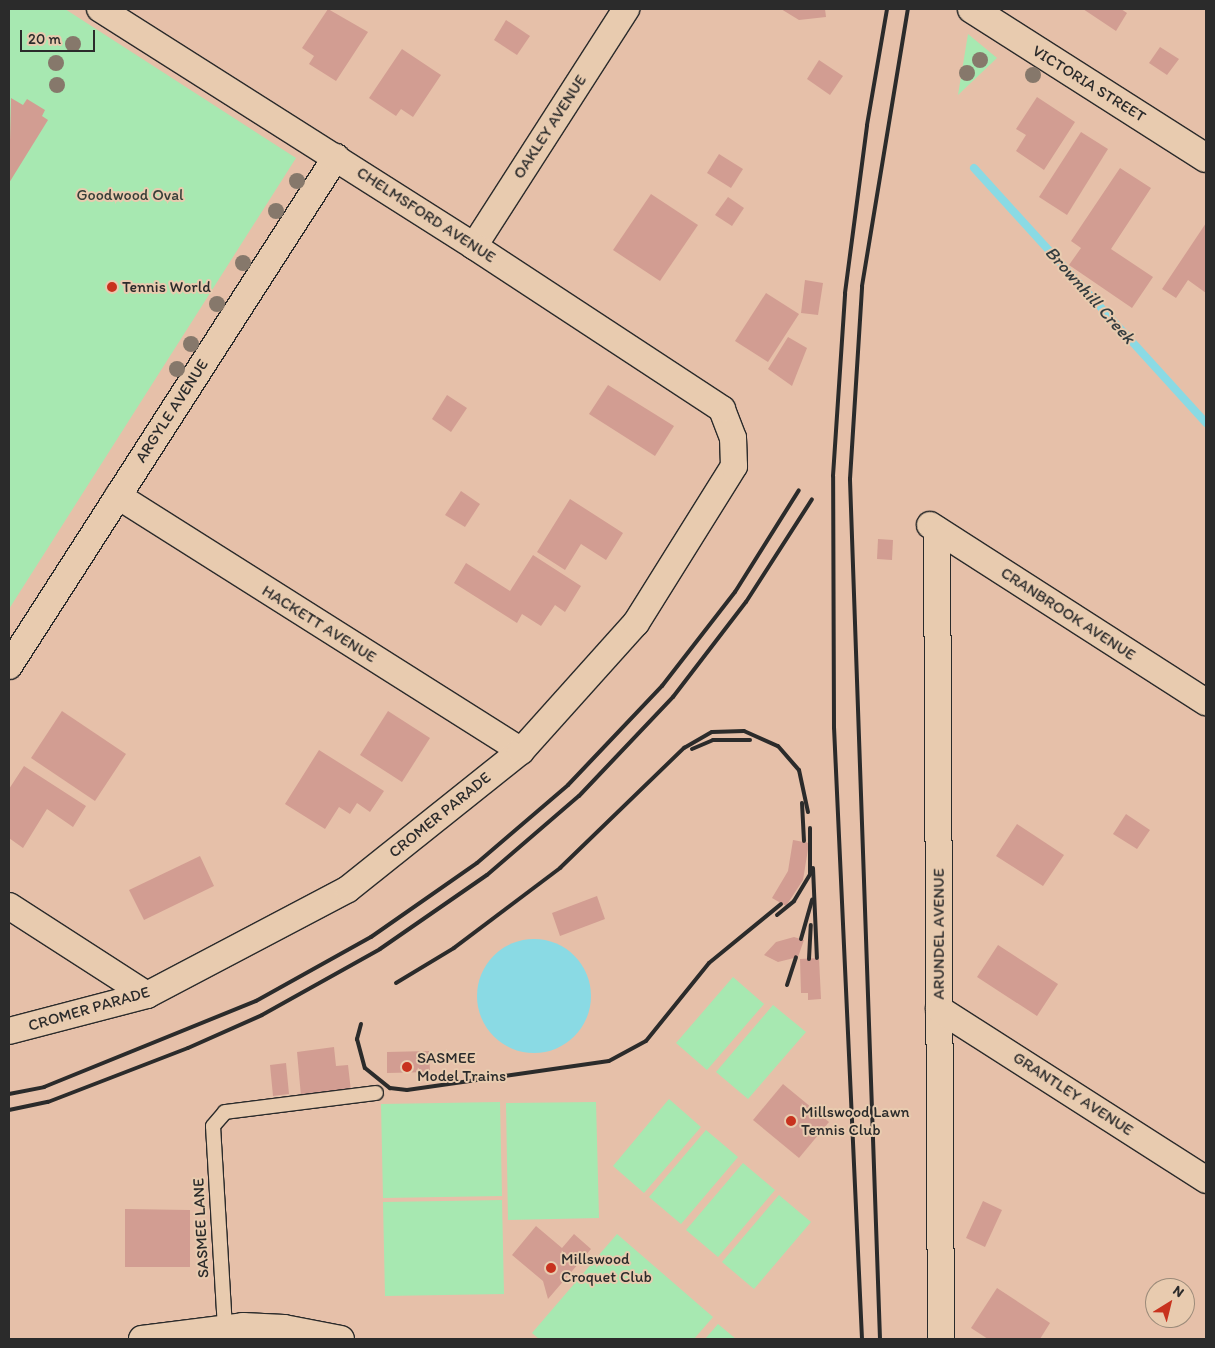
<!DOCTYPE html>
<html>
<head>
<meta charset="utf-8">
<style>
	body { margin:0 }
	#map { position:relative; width:1215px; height:1348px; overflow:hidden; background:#e6c0a9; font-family:Itim,sans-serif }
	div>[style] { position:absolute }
	.green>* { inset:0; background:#a7e8b1 }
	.water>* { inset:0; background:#8adae4 }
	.round { border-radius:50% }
	.stream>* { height:8px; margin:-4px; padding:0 4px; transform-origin:4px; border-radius:4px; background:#8adae4 }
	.building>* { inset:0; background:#d29d92 }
	.roads { filter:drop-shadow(1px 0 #2b2b2b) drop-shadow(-1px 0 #2b2b2b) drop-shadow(0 1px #2b2b2b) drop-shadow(0 -1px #2b2b2b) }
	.lane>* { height:14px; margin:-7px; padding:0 7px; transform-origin:7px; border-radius:7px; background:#e8cbaf }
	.street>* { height:26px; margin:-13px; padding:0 13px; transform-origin:13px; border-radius:13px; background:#e8cbaf }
	.secondary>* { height:28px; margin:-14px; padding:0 14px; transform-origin:14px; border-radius:14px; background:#e8cbaf }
	.rail>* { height:4px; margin:-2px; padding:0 2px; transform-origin:2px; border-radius:2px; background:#2b2b2b }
	.trees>* { width:16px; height:16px; margin:-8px; border-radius:50%; background:#86786b }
	.dots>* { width:14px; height:14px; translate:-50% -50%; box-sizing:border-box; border:2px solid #e8cbaf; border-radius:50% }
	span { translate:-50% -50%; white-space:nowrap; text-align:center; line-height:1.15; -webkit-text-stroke:4px #e8cbaf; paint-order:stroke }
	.street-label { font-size:16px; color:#2b2b2b }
	.park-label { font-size:16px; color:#373e38 }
	.poi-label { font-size:16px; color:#2b2b2b }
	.left { translate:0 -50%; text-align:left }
	.water-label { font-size:18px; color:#343c3e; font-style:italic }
	.frame { position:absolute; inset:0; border:10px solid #2b2b2b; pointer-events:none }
	.north { position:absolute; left:1145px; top:1278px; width:50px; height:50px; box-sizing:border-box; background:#e8cbaf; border:1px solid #9c8b7a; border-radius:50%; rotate:36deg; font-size:14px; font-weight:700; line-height:20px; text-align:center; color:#2b2b2b }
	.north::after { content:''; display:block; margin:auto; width:18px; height:22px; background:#c8321e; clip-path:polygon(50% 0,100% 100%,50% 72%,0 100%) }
	.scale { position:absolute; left:20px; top:30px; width:75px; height:22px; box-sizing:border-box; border:2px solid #2b2b2b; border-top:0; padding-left:6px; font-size:15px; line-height:18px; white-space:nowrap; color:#2b2b2b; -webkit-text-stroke:4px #e8cbaf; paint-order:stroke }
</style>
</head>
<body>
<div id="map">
	<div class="green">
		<div style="clip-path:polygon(9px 9px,65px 9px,296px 158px,9px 609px)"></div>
		<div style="clip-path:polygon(968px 34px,997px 58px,958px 95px)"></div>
		<div style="clip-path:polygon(733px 977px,764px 1004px,707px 1070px,676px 1043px)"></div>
		<div style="clip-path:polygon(773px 1005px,806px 1032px,748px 1099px,716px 1072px)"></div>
		<div style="clip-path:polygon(669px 1099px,701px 1127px,644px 1193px,613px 1166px)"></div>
		<div style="clip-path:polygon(500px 1102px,502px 1196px,383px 1198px,381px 1104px)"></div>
		<div style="clip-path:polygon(596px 1102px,599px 1218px,508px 1220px,506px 1103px)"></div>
		<div style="clip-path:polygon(706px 1130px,738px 1157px,681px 1224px,649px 1197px)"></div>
		<div style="clip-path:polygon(743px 1163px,775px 1190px,718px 1257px,686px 1230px)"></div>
		<div style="clip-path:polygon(779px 1195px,811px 1222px,754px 1289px,722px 1262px)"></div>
		<div style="clip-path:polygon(502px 1200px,504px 1294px,385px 1296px,383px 1202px)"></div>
		<div style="clip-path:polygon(617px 1234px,713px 1317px,694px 1339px,539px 1339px,532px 1333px)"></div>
		<div style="clip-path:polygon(718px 1324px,736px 1339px,705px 1339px)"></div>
	</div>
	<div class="water">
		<div class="round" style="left:477px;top:939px;width:114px;height:114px"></div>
	</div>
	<div class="stream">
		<div style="left:974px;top:168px;width:345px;rotate:47.7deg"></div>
	</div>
	<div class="building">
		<div style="clip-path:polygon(328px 9px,368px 32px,336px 81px,309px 64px,314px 56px,302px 48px)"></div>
		<div style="clip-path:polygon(781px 9px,825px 9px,826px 17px,799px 20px)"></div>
		<div style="clip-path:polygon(1083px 9px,1121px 9px,1127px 13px,1116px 31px)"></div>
		<div style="clip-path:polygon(506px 20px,530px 36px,517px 55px,494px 40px)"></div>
		<div style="clip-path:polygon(1160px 47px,1179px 59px,1167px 75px,1149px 63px)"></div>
		<div style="clip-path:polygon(402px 49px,441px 75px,413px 117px,401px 109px,396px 116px,369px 98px)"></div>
		<div style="clip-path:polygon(819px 60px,843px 76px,830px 95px,807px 79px)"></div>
		<div style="clip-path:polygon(1037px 97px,1075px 122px,1044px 170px,1016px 151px,1026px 135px,1016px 129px)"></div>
		<div style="clip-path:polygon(11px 98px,23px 105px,27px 99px,45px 110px,42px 116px,48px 120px,9px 183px)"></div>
		<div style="clip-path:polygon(1081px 132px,1108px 149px,1067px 215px,1039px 197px)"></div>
		<div style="clip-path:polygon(719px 154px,743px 169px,731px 188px,707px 173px)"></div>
		<div style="clip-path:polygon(1120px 168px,1151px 188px,1111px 249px,1153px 277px,1132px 308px,1069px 265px,1081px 248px,1071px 241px)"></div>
		<div style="clip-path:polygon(651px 194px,698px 225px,660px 281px,613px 250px)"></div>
		<div style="clip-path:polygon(728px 197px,744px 208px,732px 226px,715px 215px)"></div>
		<div style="clip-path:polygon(1206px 223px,1206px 293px,1188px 280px,1176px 298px,1162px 289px)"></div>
		<div style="clip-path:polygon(805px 280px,823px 283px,818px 315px,801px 313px)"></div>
		<div style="clip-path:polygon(766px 293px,799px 314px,768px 362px,735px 341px)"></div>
		<div style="clip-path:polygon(788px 337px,807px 348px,792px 386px,768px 369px)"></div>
		<div style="clip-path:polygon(608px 385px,674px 426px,655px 456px,589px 414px)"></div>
		<div style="clip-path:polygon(447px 395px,467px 408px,451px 432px,432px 419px)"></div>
		<div style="clip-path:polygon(461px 491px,480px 504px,465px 527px,445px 515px)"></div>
		<div style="clip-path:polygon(570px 499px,623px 533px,606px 560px,581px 544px,565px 570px,537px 552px)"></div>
		<div style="clip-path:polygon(878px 539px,893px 540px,892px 560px,877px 559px)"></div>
		<div style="clip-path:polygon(533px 555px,581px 586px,565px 612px,555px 605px,541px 626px,522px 614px,517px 623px,454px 583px,466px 563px,510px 591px)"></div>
		<div style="clip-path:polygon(62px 711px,126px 754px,95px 801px,31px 758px)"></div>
		<div style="clip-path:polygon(388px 711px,430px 738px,402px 782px,360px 755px)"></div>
		<div style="clip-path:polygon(319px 750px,384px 791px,370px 812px,357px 803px,350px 814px,339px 807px,325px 829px,285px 804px)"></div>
		<div style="clip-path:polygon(24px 766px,86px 806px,73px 827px,47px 809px,23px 848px,9px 838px,9px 789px)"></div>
		<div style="clip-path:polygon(1126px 814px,1150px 830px,1137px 849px,1113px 834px)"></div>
		<div style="clip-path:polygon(1017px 824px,1064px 855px,1043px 886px,996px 856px)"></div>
		<div style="clip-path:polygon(793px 840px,809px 843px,803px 880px,786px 906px,772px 898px,788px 871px)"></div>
		<div style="clip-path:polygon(200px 856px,214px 886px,144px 920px,129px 890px)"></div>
		<div style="clip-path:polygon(597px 896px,605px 919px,560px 936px,552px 913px)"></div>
		<div style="clip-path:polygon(794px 937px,804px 940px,798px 957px,778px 962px,764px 955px,776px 942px)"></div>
		<div style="clip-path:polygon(998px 945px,1058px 984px,1037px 1016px,977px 977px)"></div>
		<div style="clip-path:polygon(819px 958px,821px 999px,808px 1000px,808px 993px,801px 993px,800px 959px)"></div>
		<div style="clip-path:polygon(334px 1047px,336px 1066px,348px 1065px,351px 1091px,301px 1096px,297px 1052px)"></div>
		<div style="clip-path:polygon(429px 1051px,430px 1072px,387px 1073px,387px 1052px)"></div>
		<div style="clip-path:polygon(286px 1063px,289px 1094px,273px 1096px,270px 1065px)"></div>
		<div style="clip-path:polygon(783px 1084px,829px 1122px,799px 1158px,753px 1120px)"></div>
		<div style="clip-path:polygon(983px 1201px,1002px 1210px,985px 1247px,966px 1238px)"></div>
		<div style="clip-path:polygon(125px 1209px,190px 1210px,190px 1267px,125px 1267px)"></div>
		<div style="clip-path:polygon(536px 1226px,562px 1248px,574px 1234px,591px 1249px,548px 1299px,543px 1281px,512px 1255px)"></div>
		<div style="clip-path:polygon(997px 1288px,1050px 1323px,1040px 1339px,988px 1339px,971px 1328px)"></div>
	</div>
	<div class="roads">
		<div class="lane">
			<div style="left:225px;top:1328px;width:202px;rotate:-93.4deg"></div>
			<div style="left:213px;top:1126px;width:18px;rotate:-49deg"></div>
			<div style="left:225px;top:1112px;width:152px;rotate:-7.2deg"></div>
		</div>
		<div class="street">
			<div style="left:474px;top:246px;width:282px;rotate:-57.3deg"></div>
			<div style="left:118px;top:496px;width:477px;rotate:32.3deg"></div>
			<div style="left:930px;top:525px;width:328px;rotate:32.7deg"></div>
			<div style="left:937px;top:530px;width:809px;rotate:89.72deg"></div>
			<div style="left:9px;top:666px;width:605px;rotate:-57.28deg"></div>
			<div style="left:9px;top:906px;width:164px;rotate:32.8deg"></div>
			<div style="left:939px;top:1009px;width:317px;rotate:32.6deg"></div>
			<div style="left:9px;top:1031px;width:143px;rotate:-14.6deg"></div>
			<div style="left:147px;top:995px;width:227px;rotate:-27.8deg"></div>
			<div style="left:348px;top:889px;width:221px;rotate:-38.6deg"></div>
			<div style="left:521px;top:751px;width:172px;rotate:-48.1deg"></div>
			<div style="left:636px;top:623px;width:185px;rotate:-58deg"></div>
			<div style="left:734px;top:466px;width:28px;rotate:-92deg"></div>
			<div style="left:733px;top:438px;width:31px;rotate:-111deg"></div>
			<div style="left:722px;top:409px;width:297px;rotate:-146.7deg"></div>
			<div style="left:474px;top:246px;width:443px;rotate:-147.6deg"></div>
			<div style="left:142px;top:1339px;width:102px;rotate:-7.3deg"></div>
			<div style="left:243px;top:1326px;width:41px;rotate:2.8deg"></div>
			<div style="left:284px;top:1328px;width:58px;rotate:10.9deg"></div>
		</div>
		<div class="secondary">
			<div style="left:972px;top:9px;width:277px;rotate:32.5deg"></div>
		</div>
	</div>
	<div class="rail">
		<div style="left:692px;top:749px;width:23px;rotate:-23deg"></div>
		<div style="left:713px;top:740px;width:37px"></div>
		<div style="left:802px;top:803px;width:38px;rotate:87deg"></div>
		<div style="left:813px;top:868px;width:90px;rotate:87.5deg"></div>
		<div style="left:777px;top:915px;width:22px;rotate:-39deg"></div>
		<div style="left:794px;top:901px;width:31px;rotate:-59deg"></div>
		<div style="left:810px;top:874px;width:46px;rotate:-90deg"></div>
		<div style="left:801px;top:939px;width:41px;rotate:-74.2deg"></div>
		<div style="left:809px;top:959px;width:34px;rotate:-87deg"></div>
		<div style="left:396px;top:983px;width:68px;rotate:-31.1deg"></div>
		<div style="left:454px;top:948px;width:133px;rotate:-37deg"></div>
		<div style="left:560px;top:868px;width:173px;rotate:-44.1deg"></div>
		<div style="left:684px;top:748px;width:32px;rotate:-30deg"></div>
		<div style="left:712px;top:732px;width:32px;rotate:-2deg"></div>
		<div style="left:744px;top:731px;width:37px;rotate:24deg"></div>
		<div style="left:778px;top:746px;width:32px;rotate:49deg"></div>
		<div style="left:799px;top:770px;width:43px;rotate:77.9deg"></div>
		<div style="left:787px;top:985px;width:29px;rotate:-72deg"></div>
		<div style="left:361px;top:1024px;width:16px;rotate:105deg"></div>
		<div style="left:357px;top:1039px;width:30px;rotate:75deg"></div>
		<div style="left:365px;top:1068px;width:32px;rotate:39deg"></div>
		<div style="left:390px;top:1088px;width:17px;rotate:7deg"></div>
		<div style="left:407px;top:1090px;width:204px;rotate:-8.2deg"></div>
		<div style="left:609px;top:1061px;width:42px;rotate:-28.4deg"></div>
		<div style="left:646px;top:1041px;width:100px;rotate:-51.1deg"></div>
		<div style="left:709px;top:963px;width:93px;rotate:-39.3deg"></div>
		<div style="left:9px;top:1094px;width:36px;rotate:-11deg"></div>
		<div style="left:44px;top:1087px;width:229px;rotate:-22.1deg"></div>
		<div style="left:256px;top:1001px;width:132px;rotate:-29.1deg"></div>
		<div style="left:371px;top:937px;width:129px;rotate:-34.9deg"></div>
		<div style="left:477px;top:863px;width:120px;rotate:-40.6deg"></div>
		<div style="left:568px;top:785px;width:137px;rotate:-46.5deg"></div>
		<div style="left:662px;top:686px;width:119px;rotate:-52.2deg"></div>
		<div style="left:735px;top:592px;width:120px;rotate:-57.9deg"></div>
		<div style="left:9px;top:1110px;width:40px;rotate:-12deg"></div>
		<div style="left:48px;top:1102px;width:150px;rotate:-21.1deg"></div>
		<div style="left:188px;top:1048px;width:81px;rotate:-24deg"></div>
		<div style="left:262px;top:1015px;width:135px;rotate:-29.2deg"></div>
		<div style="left:380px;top:949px;width:130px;rotate:-34.7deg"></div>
		<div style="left:487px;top:875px;width:121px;rotate:-40.7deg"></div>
		<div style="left:579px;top:796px;width:137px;rotate:-46.5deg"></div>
		<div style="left:673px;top:697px;width:120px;rotate:-52.5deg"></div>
		<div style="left:746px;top:602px;width:122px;rotate:-57.3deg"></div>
		<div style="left:862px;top:1339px;width:612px;rotate:-92.62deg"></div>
		<div style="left:834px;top:728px;width:252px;rotate:-90.2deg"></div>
		<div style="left:833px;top:476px;width:183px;rotate:-86.2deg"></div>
		<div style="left:845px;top:293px;width:169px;rotate:-82.5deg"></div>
		<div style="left:867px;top:125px;width:118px;rotate:-80.2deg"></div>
		<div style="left:880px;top:1339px;width:861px;rotate:-92deg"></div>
		<div style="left:850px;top:479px;width:193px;rotate:-86.4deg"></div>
		<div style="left:862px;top:286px;width:281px;rotate:-80.6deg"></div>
	</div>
	<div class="trees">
		<div style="left:73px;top:44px"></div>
		<div style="left:980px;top:60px"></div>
		<div style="left:56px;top:63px"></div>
		<div style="left:967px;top:73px"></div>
		<div style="left:1033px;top:75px"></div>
		<div style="left:57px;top:85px"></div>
		<div style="left:297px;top:181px"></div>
		<div style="left:276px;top:211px"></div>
		<div style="left:243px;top:263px"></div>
		<div style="left:217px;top:304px"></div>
		<div style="left:191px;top:344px"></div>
		<div style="left:177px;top:369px"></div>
	</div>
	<div class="dots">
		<div style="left:112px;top:287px;background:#c8321e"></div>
		<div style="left:407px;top:1067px;background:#c8321e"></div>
		<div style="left:791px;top:1121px;background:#c8321e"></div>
		<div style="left:551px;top:1268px;background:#c8321e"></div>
	</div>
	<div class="street-label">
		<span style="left:1089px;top:84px;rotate:32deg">VICTORIA STREET</span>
		<span style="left:550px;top:127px;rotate:-57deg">OAKLEY AVENUE</span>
		<span style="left:426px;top:215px;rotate:33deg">CHELMSFORD AVENUE</span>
		<span style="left:172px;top:411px;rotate:-57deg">ARGYLE AVENUE</span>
		<span style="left:1068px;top:614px;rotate:33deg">CRANBROOK AVENUE</span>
		<span style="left:319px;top:624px;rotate:32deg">HACKETT AVENUE</span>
		<span style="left:440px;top:815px;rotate:-39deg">CROMER PARADE</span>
		<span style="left:939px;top:934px;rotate:-90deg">ARUNDEL AVENUE</span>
		<span style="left:89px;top:1009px;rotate:-16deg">CROMER PARADE</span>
		<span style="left:1073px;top:1094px;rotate:33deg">GRANTLEY AVENUE</span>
		<span style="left:201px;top:1228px;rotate:-93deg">SASMEE LANE</span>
	</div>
	<div class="park-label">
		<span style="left:130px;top:195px">Goodwood Oval</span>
	</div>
	<div class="poi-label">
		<span class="left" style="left:122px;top:287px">Tennis World</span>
		<span class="left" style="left:417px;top:1067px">SASMEE<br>Model Trains</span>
		<span class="left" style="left:801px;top:1121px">Millswood Lawn<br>Tennis Club</span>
		<span class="left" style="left:561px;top:1268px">Millswood<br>Croquet Club</span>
	</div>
	<div class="water-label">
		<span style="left:1090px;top:295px;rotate:48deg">Brownhill Creek</span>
	</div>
	<div class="frame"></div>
	<div class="north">N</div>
	<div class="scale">20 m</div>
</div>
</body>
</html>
